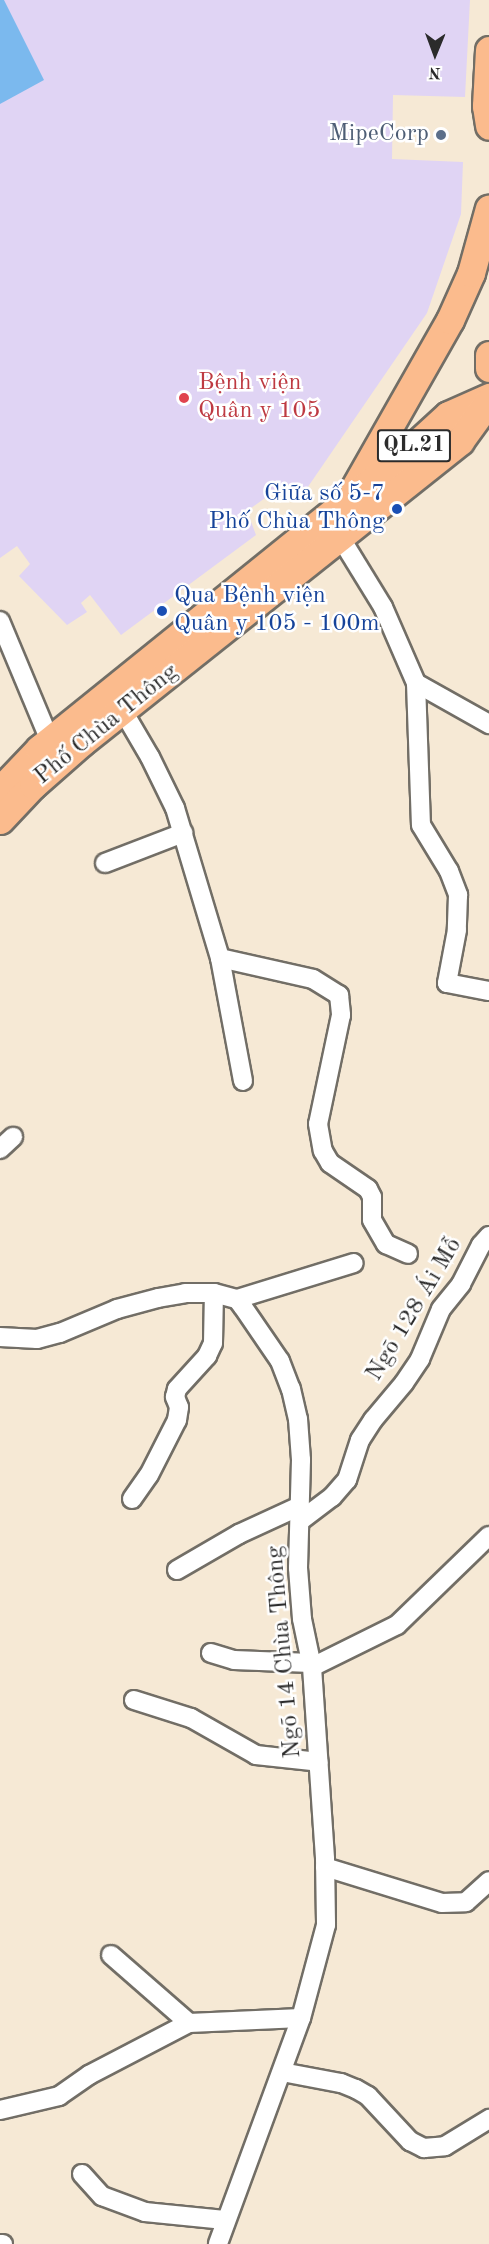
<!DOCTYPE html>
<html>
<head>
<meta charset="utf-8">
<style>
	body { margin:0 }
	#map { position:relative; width:489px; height:2244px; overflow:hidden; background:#f6e9d5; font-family:"Old Standard TT",serif }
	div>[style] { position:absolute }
	.built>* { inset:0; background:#e0d4f4 }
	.water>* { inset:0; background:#7bb9ee }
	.roads { filter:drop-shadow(2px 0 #726e66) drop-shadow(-2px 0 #726e66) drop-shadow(0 2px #726e66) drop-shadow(0 -2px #726e66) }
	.minor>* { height:18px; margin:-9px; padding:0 9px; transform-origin:9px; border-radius:9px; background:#fff }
	.highway>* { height:27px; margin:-13.5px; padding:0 13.5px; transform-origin:13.5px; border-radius:13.5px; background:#fbbb8d }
	.dots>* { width:16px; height:16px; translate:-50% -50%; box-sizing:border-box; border:3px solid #fff; border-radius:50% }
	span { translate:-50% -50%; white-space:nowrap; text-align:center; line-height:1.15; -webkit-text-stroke:5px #fff; paint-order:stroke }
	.shield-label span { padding:2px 4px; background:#fff; border:2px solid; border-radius:4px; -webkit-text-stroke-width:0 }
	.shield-label { font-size:22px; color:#2b2b2b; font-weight:700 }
	.service-label { font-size:24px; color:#4e5e75 }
	.right { translate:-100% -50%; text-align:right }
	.health-label { font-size:24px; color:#be3a42 }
	.left { translate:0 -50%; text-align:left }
	.transit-label { font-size:24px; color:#164399 }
	.street-label { font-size:24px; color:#2b2b2b }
	.north { position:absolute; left:405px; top:24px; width:60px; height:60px; -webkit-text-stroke:4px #fff; paint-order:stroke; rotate:181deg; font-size:16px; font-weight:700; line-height:24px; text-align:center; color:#2b2b2b }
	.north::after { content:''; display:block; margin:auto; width:21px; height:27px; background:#2b2b2b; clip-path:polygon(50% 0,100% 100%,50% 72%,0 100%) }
</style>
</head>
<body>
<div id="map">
	<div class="built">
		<div style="clip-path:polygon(0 0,470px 0,465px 97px,393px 95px,392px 159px,463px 162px,461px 214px,427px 313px,301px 497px,286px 483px,247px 511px,256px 535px,121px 635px,90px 595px,81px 603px,87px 612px,67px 625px,19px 576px,30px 564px,17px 546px,0 558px)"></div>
	</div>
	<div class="water">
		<div style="clip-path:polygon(0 0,4px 0,44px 80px,0 104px)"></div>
	</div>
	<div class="roads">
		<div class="minor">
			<div style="left:340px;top:537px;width:82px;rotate:58.4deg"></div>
			<div style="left:383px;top:607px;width:83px;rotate:66.5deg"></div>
			<div style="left:416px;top:683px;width:142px;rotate:88deg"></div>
			<div style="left:421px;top:825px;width:54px;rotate:58.7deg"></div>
			<div style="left:449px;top:871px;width:26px;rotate:69deg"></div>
			<div style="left:458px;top:895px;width:35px;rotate:92deg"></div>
			<div style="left:457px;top:930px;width:54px;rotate:100.7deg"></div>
			<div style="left:447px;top:983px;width:43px;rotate:10.8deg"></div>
			<div style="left:0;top:621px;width:140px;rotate:67.3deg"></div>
			<div style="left:416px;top:683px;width:84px;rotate:29.3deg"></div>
			<div style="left:123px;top:711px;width:53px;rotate:59.6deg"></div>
			<div style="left:150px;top:757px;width:57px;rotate:63.9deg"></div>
			<div style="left:175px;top:808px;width:157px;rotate:73.3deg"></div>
			<div style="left:220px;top:958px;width:125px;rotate:79.4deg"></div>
			<div style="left:105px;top:863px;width:84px;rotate:-21deg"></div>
			<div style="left:220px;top:958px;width:95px;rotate:12.7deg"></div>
			<div style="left:313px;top:979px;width:31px;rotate:32deg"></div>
			<div style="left:339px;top:995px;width:20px;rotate:84deg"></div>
			<div style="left:341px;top:1015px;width:111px;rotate:101.9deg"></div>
			<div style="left:318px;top:1124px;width:27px;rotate:80deg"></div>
			<div style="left:323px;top:1151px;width:14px;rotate:60deg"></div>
			<div style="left:330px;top:1163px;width:46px;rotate:34.4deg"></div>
			<div style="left:368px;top:1189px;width:9px;rotate:63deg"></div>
			<div style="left:372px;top:1197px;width:23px;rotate:90deg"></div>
			<div style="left:372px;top:1220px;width:28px;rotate:60deg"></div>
			<div style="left:386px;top:1244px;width:24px;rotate:24deg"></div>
			<div style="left:0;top:1149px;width:18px;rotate:-43deg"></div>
			<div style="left:237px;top:1299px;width:122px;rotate:-17.1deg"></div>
			<div style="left:0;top:1337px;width:37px;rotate:3deg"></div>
			<div style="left:37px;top:1339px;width:24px;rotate:-15deg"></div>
			<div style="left:60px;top:1333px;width:62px;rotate:-22.8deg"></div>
			<div style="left:117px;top:1309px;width:42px;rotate:-15deg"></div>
			<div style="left:158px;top:1298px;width:27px;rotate:-10deg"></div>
			<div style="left:185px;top:1293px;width:29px"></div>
			<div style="left:214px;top:1293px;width:24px;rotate:15deg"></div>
			<div style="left:237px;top:1299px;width:10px;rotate:53deg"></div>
			<div style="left:243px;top:1307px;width:65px;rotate:55.6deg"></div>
			<div style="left:280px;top:1361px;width:30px;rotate:69deg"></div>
			<div style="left:291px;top:1389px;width:31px;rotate:77deg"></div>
			<div style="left:298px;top:1419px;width:41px;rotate:85.8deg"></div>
			<div style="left:301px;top:1460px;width:108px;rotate:91.6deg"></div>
			<div style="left:298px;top:1568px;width:51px;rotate:85.5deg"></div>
			<div style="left:302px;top:1619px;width:49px;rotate:78.2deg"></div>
			<div style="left:312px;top:1667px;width:192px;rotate:86.1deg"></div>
			<div style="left:325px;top:1859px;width:66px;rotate:89.1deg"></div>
			<div style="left:326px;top:1925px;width:96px;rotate:105deg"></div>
			<div style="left:301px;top:2018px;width:241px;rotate:110.2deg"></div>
			<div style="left:132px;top:1499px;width:29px;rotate:-55deg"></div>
			<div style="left:149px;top:1475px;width:62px;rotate:-63deg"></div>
			<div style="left:177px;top:1420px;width:13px;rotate:-81deg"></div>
			<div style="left:179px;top:1407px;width:11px;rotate:-112deg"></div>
			<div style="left:175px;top:1397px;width:8px;rotate:-76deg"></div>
			<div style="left:177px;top:1389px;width:45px;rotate:-47.7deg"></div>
			<div style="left:207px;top:1356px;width:14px;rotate:-65deg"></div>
			<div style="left:213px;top:1343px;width:50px;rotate:-88.9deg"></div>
			<div style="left:300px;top:1521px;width:40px;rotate:-37deg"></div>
			<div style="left:332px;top:1497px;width:23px;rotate:-49deg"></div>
			<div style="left:347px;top:1480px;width:42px;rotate:-72deg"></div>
			<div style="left:360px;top:1440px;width:24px;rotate:-57deg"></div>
			<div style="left:373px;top:1420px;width:48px;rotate:-50deg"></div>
			<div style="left:404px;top:1383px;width:29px;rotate:-56deg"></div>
			<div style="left:420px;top:1359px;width:54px;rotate:-67.2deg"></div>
			<div style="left:441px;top:1309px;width:32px;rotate:-51deg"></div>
			<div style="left:461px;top:1284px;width:44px;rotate:-62.9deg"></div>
			<div style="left:481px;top:1245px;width:12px;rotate:-48deg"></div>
			<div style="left:177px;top:1570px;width:72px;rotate:-30.1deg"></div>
			<div style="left:239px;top:1534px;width:67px;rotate:-24.7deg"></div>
			<div style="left:211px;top:1653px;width:24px;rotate:17deg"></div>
			<div style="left:234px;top:1660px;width:77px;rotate:2.2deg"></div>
			<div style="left:312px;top:1667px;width:95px;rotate:-26.3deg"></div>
			<div style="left:397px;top:1625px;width:128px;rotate:-44.1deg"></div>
			<div style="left:134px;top:1700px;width:60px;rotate:17.5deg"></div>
			<div style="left:191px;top:1718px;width:75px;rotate:29.6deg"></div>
			<div style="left:256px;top:1755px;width:63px;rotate:6.3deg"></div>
			<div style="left:325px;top:1867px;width:122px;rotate:17.1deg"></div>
			<div style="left:442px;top:1903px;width:24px;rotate:-2deg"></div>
			<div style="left:466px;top:1902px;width:31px;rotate:-42deg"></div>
			<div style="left:111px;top:1955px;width:103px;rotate:41.1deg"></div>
			<div style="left:282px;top:2072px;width:60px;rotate:10.6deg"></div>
			<div style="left:341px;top:2083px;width:16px;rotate:22deg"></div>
			<div style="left:356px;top:2089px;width:14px;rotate:30deg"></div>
			<div style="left:368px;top:2096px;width:62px;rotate:47deg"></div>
			<div style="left:410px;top:2141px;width:16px;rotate:27deg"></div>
			<div style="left:424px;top:2148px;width:21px;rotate:-5deg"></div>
			<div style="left:445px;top:2146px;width:52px;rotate:-31.5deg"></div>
			<div style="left:0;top:2110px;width:61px;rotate:-13.3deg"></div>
			<div style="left:59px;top:2096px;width:37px;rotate:-35deg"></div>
			<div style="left:89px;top:2075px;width:113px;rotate:-27.5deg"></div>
			<div style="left:189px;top:2023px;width:112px;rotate:-2.6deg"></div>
			<div style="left:82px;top:2174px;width:30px;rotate:48deg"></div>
			<div style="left:102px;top:2196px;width:46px;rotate:20.4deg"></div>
			<div style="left:145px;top:2212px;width:80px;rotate:5.7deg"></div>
			<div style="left:0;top:2244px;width:3px"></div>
		</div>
		<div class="highway">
			<div style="left:489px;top:50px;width:56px;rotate:93.1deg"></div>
			<div style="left:486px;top:106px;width:20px;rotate:81deg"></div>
			<div style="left:489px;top:355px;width:13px;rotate:90deg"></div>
			<div style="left:355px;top:487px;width:192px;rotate:-60.4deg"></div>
			<div style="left:450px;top:320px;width:51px;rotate:-65.9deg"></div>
			<div style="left:471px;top:273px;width:67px;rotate:-74.5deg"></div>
			<div style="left:0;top:790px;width:57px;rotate:-46.4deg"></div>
			<div style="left:39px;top:749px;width:481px;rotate:-38.9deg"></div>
			<div style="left:413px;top:447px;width:47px;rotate:-42.4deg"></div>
			<div style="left:448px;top:415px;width:45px;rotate:-23.7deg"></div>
			<div style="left:0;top:820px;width:48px;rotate:-46.7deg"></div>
			<div style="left:33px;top:785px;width:65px;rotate:-41.3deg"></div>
			<div style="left:82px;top:742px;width:483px;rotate:-38.5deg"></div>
			<div style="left:460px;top:441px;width:49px;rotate:-54.1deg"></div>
		</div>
	</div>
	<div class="dots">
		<div style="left:441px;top:135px;background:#5c6f8a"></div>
		<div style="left:184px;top:398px;background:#e0444e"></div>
		<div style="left:397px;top:509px;background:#1a4fb4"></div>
		<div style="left:162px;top:611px;background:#1a4fb4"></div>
	</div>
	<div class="shield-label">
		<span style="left:414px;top:446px">QL.21</span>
	</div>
	<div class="service-label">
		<span class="right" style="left:429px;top:135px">MipeCorp</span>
	</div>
	<div class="health-label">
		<span class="left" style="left:198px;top:398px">Bệnh viện<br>Quân y 105</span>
	</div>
	<div class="transit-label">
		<span class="right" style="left:385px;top:509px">Giữa số 5-7<br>Phố Chùa Thông</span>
		<span class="left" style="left:174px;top:611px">Qua Bệnh viện<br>Quân y 105 - 100m</span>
	</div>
	<div class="street-label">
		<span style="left:107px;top:725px;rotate:-39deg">Phố Chùa Thông</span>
		<span style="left:415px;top:1310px;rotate:-59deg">Ngõ 128 Ái Mỗ</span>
		<span style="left:285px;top:1652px;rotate:-95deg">Ngõ 14 Chùa Thông</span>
	</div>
	<div class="north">N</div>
</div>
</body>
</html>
